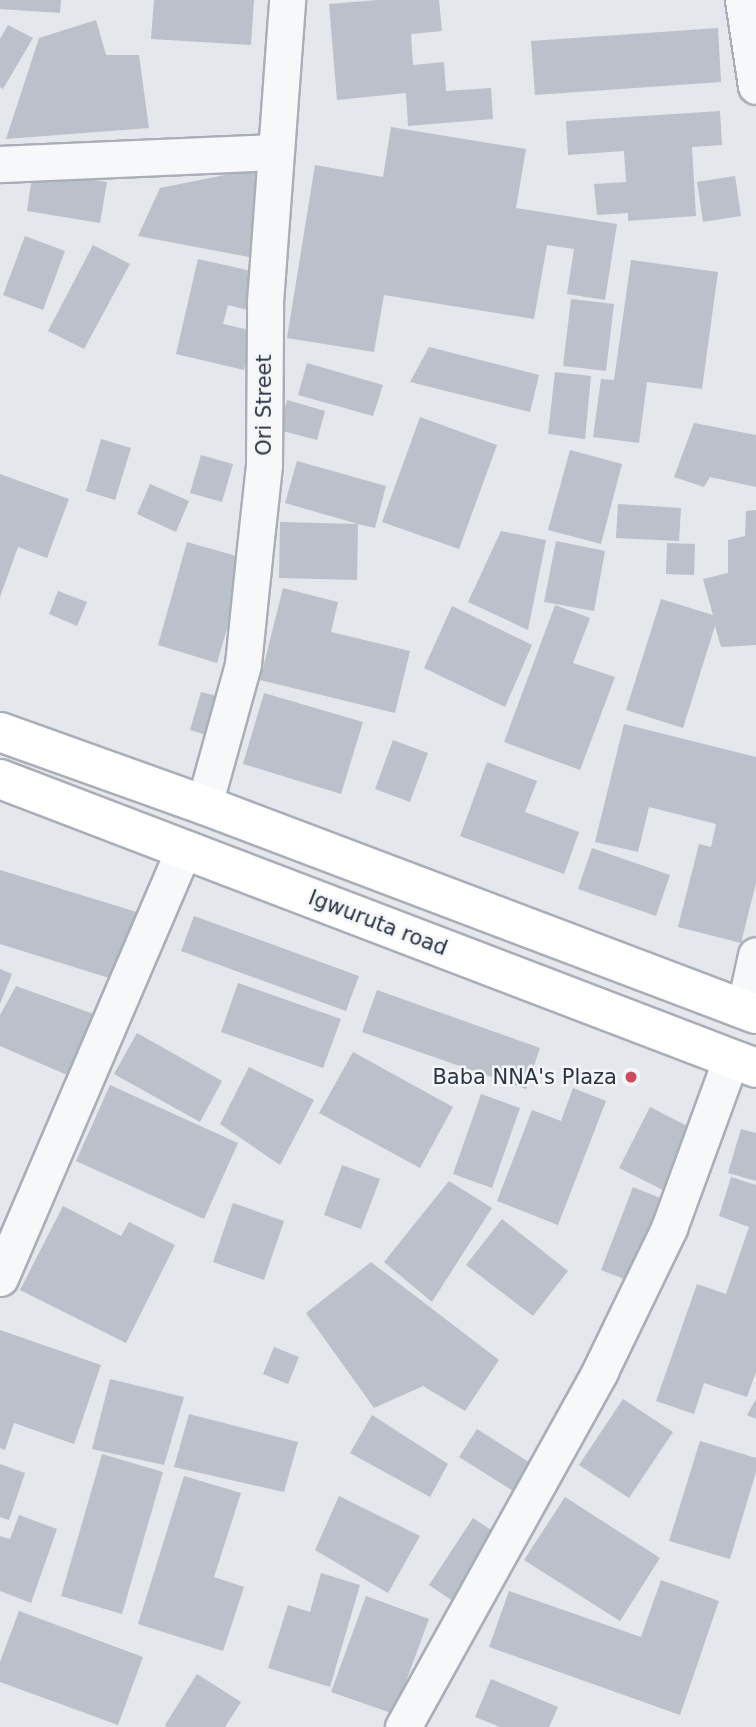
<!DOCTYPE html>
<html>
<head>
<meta charset="utf-8">
<style>
	body { margin:0 }
	#map { position:relative; width:756px; height:1727px; overflow:hidden; background:#e4e7ec; font-family:"DejaVu Sans",sans-serif }
	div>[style] { position:absolute }
	.building>* { inset:0; background:#bbc0ca }
	.roads { filter:drop-shadow(2px 0 #a9aeb7) drop-shadow(-2px 0 #a9aeb7) drop-shadow(0 2px #a9aeb7) drop-shadow(0 -2px #a9aeb7) }
	.minor>* { height:35px; margin:-17.5px; padding:0 17.5px; transform-origin:17.5px; border-radius:17.5px; background:#f7f8fa }
	.secondary>* { height:38px; margin:-19px; padding:0 19px; transform-origin:19px; border-radius:19px; background:#fff }
	.dots>* { width:19px; height:19px; translate:-50% -50%; box-sizing:border-box; border:4px solid #f4f6f9; border-radius:50% }
	span { translate:-50% -50%; white-space:nowrap; text-align:center; line-height:1.15; -webkit-text-stroke:5px #f4f6f9; paint-order:stroke }
	.street-label { font-size:21px; color:#2b3445 }
	.poi-label { font-size:21px; color:#2b3445 }
	.right { translate:-100% -50%; text-align:right }
</style>
</head>
<body>
<div id="map">
	<div class="building">
		<div style="clip-path:polygon(0 0,61px 0,60px 13px,0 9px)"></div>
		<div style="clip-path:polygon(154px 0,254px 0,251px 45px,151px 39px)"></div>
		<div style="clip-path:polygon(378px 0,439px 0,442px 31px,411px 34px,413px 65px,444px 62px,446px 91px,491px 88px,493px 119px,408px 126px,406px 93px,337px 100px,329px 4px)"></div>
		<div style="clip-path:polygon(96px 20px,106px 55px,139px 55px,149px 128px,6px 139px,39px 38px)"></div>
		<div style="clip-path:polygon(8px 25px,33px 38px,3px 89px,0 87px,0 39px)"></div>
		<div style="clip-path:polygon(718px 28px,721px 82px,535px 95px,531px 41px)"></div>
		<div style="clip-path:polygon(720px 111px,722px 145px,692px 147px,696px 216px,628px 221px,628px 213px,597px 215px,594px 184px,626px 182px,624px 151px,568px 155px,566px 121px)"></div>
		<div style="clip-path:polygon(391px 127px,526px 149px,516px 208px,617px 224px,605px 300px,567px 294px,574px 249px,547px 245px,534px 319px,384px 295px,374px 352px,287px 338px,315px 165px,383px 177px)"></div>
		<div style="clip-path:polygon(260px 168px,254px 258px,138px 236px,160px 188px)"></div>
		<div style="clip-path:polygon(33px 170px,107px 182px,100px 223px,27px 211px)"></div>
		<div style="clip-path:polygon(735px 176px,741px 216px,703px 222px,697px 182px)"></div>
		<div style="clip-path:polygon(25px 236px,65px 251px,43px 310px,3px 295px)"></div>
		<div style="clip-path:polygon(93px 245px,130px 264px,84px 349px,48px 331px)"></div>
		<div style="clip-path:polygon(198px 259px,256px 272px,247px 310px,228px 305px,223px 324px,253px 331px,244px 370px,176px 354px)"></div>
		<div style="clip-path:polygon(631px 260px,718px 272px,702px 389px,647px 382px,639px 443px,593px 437px,601px 379px,614px 380px)"></div>
		<div style="clip-path:polygon(571px 299px,614px 304px,606px 371px,563px 366px)"></div>
		<div style="clip-path:polygon(429px 347px,539px 375px,530px 412px,410px 382px)"></div>
		<div style="clip-path:polygon(307px 363px,383px 385px,373px 416px,298px 395px)"></div>
		<div style="clip-path:polygon(555px 372px,591px 376px,585px 439px,548px 434px)"></div>
		<div style="clip-path:polygon(287px 400px,325px 411px,317px 440px,279px 430px)"></div>
		<div style="clip-path:polygon(420px 417px,497px 445px,459px 549px,382px 522px)"></div>
		<div style="clip-path:polygon(694px 423px,756px 435px,756px 487px,710px 477px,704px 487px,674px 477px)"></div>
		<div style="clip-path:polygon(101px 439px,131px 448px,115px 500px,86px 491px)"></div>
		<div style="clip-path:polygon(570px 450px,622px 464px,601px 544px,548px 530px)"></div>
		<div style="clip-path:polygon(201px 455px,233px 464px,222px 502px,190px 493px)"></div>
		<div style="clip-path:polygon(297px 461px,386px 486px,375px 528px,358px 524px,357px 580px,279px 578px,280px 522px,358px 524px,285px 503px)"></div>
		<div style="clip-path:polygon(0 474px,69px 499px,47px 558px,18px 547px,0 597px)"></div>
		<div style="clip-path:polygon(150px 484px,189px 501px,176px 532px,137px 514px)"></div>
		<div style="clip-path:polygon(618px 504px,681px 508px,679px 541px,616px 538px)"></div>
		<div style="clip-path:polygon(756px 510px,756px 645px,721px 647px,715px 626px,683px 728px,626px 710px,661px 599px,713px 615px,703px 579px,728px 573px,728px 540px,745px 536px,746px 511px)"></div>
		<div style="clip-path:polygon(501px 531px,546px 540px,528px 630px,468px 602px)"></div>
		<div style="clip-path:polygon(556px 541px,605px 551px,594px 611px,544px 602px)"></div>
		<div style="clip-path:polygon(187px 542px,247px 559px,217px 663px,158px 645px)"></div>
		<div style="clip-path:polygon(667px 543px,695px 544px,694px 575px,666px 574px)"></div>
		<div style="clip-path:polygon(283px 588px,338px 602px,331px 632px,410px 651px,395px 713px,260px 680px)"></div>
		<div style="clip-path:polygon(58px 591px,87px 602px,77px 626px,49px 614px)"></div>
		<div style="clip-path:polygon(555px 605px,590px 618px,573px 663px,615px 677px,580px 770px,504px 742px)"></div>
		<div style="clip-path:polygon(452px 606px,532px 645px,505px 707px,424px 668px)"></div>
		<div style="clip-path:polygon(201px 692px,221px 697px,210px 736px,190px 730px)"></div>
		<div style="clip-path:polygon(264px 693px,363px 722px,341px 794px,243px 764px)"></div>
		<div style="clip-path:polygon(624px 724px,756px 757px,756px 883px,741px 943px,678px 927px,699px 844px,711px 847px,716px 824px,649px 807px,638px 852px,595px 842px)"></div>
		<div style="clip-path:polygon(393px 740px,428px 753px,410px 802px,375px 789px)"></div>
		<div style="clip-path:polygon(487px 762px,537px 781px,525px 812px,579px 832px,564px 874px,460px 836px)"></div>
		<div style="clip-path:polygon(592px 848px,670px 875px,656px 916px,578px 889px)"></div>
		<div style="clip-path:polygon(0 870px,143px 914px,122px 982px,0 944px)"></div>
		<div style="clip-path:polygon(194px 916px,359px 976px,346px 1011px,181px 951px)"></div>
		<div style="clip-path:polygon(0 969px,12px 974px,0 1004px)"></div>
		<div style="clip-path:polygon(238px 983px,341px 1019px,323px 1068px,221px 1032px)"></div>
		<div style="clip-path:polygon(16px 986px,102px 1017px,74px 1078px,0 1046px,0 1015px)"></div>
		<div style="clip-path:polygon(377px 990px,540px 1048px,526px 1089px,362px 1032px)"></div>
		<div style="clip-path:polygon(137px 1033px,222px 1081px,200px 1122px,114px 1074px)"></div>
		<div style="clip-path:polygon(353px 1052px,453px 1107px,420px 1168px,319px 1113px)"></div>
		<div style="clip-path:polygon(249px 1067px,314px 1100px,280px 1165px,220px 1124px)"></div>
		<div style="clip-path:polygon(110px 1085px,238px 1143px,204px 1219px,76px 1161px)"></div>
		<div style="clip-path:polygon(573px 1088px,606px 1101px,558px 1225px,497px 1201px,532px 1110px,561px 1121px)"></div>
		<div style="clip-path:polygon(481px 1094px,520px 1108px,492px 1188px,453px 1174px)"></div>
		<div style="clip-path:polygon(650px 1107px,697px 1131px,667px 1192px,619px 1168px)"></div>
		<div style="clip-path:polygon(741px 1129px,756px 1133px,756px 1181px,728px 1173px)"></div>
		<div style="clip-path:polygon(342px 1165px,380px 1179px,361px 1229px,324px 1215px)"></div>
		<div style="clip-path:polygon(731px 1177px,756px 1185px,756px 1372px,747px 1397px,704px 1383px,694px 1414px,656px 1401px,697px 1284px,726px 1294px,749px 1227px,719px 1216px)"></div>
		<div style="clip-path:polygon(449px 1181px,492px 1208px,432px 1302px,384px 1262px)"></div>
		<div style="clip-path:polygon(633px 1187px,668px 1201px,637px 1284px,601px 1270px)"></div>
		<div style="clip-path:polygon(233px 1203px,284px 1221px,264px 1280px,213px 1262px)"></div>
		<div style="clip-path:polygon(63px 1206px,121px 1236px,129px 1222px,175px 1245px,126px 1343px,20px 1290px)"></div>
		<div style="clip-path:polygon(502px 1219px,568px 1271px,533px 1316px,466px 1265px)"></div>
		<div style="clip-path:polygon(371px 1262px,499px 1360px,465px 1411px,423px 1386px,374px 1408px,306px 1313px)"></div>
		<div style="clip-path:polygon(0 1330px,101px 1365px,74px 1444px,14px 1423px,5px 1450px,0 1448px)"></div>
		<div style="clip-path:polygon(274px 1347px,299px 1357px,288px 1384px,263px 1374px)"></div>
		<div style="clip-path:polygon(110px 1379px,184px 1397px,164px 1465px,92px 1449px)"></div>
		<div style="clip-path:polygon(623px 1399px,673px 1432px,629px 1498px,579px 1465px)"></div>
		<div style="clip-path:polygon(756px 1399px,756px 1419px,747px 1415px)"></div>
		<div style="clip-path:polygon(189px 1414px,298px 1442px,284px 1492px,174px 1467px)"></div>
		<div style="clip-path:polygon(372px 1415px,448px 1464px,430px 1497px,350px 1453px)"></div>
		<div style="clip-path:polygon(477px 1429px,535px 1466px,518px 1494px,459px 1457px)"></div>
		<div style="clip-path:polygon(700px 1441px,756px 1458px,756px 1472px,730px 1559px,669px 1541px)"></div>
		<div style="clip-path:polygon(102px 1454px,163px 1472px,122px 1614px,61px 1596px)"></div>
		<div style="clip-path:polygon(0 1464px,25px 1473px,9px 1520px,0 1517px)"></div>
		<div style="clip-path:polygon(184px 1476px,241px 1493px,214px 1577px,244px 1587px,223px 1651px,138px 1624px)"></div>
		<div style="clip-path:polygon(339px 1496px,420px 1536px,388px 1593px,315px 1550px)"></div>
		<div style="clip-path:polygon(565px 1497px,660px 1558px,620px 1621px,524px 1560px)"></div>
		<div style="clip-path:polygon(19px 1515px,57px 1529px,31px 1603px,0 1591px,0 1536px,10px 1539px)"></div>
		<div style="clip-path:polygon(473px 1518px,494px 1532px,451px 1600px,429px 1585px)"></div>
		<div style="clip-path:polygon(321px 1573px,360px 1585px,330px 1687px,268px 1668px,288px 1605px,310px 1612px)"></div>
		<div style="clip-path:polygon(661px 1580px,719px 1601px,680px 1715px,489px 1647px,509px 1591px,641px 1637px)"></div>
		<div style="clip-path:polygon(366px 1596px,429px 1619px,394px 1714px,331px 1692px)"></div>
		<div style="clip-path:polygon(19px 1611px,143px 1657px,118px 1725px,0 1682px,0 1662px)"></div>
		<div style="clip-path:polygon(197px 1674px,241px 1702px,225px 1727px,167px 1727px,165px 1725px)"></div>
		<div style="clip-path:polygon(491px 1679px,558px 1707px,549px 1727px,500px 1727px,475px 1717px)"></div>
	</div>
	<div class="roads">
		<div class="minor">
			<div style="left:743px;top:0;width:87px;rotate:81.4deg"></div>
			<div style="left:0;top:164px;width:275px;rotate:-2.5deg"></div>
			<div style="left:204px;top:805px;width:146px;rotate:-74.5deg"></div>
			<div style="left:243px;top:664px;width:108px;rotate:-84.1deg"></div>
			<div style="left:254px;top:557px;width:93px;rotate:-83.8deg"></div>
			<div style="left:264px;top:465px;width:163px;rotate:-89.6deg"></div>
			<div style="left:265px;top:302px;width:303px;rotate:-85.8deg"></div>
			<div style="left:744px;top:1010px;width:56px;rotate:-77.7deg"></div>
			<div style="left:0;top:1278px;width:468px;rotate:-66.8deg"></div>
			<div style="left:403px;top:1727px;width:407px;rotate:-61deg"></div>
			<div style="left:600px;top:1371px;width:159px;rotate:-64.2deg"></div>
			<div style="left:669px;top:1228px;width:180px;rotate:-69.9deg"></div>
		</div>
		<div class="secondary">
			<div style="left:0;top:732px;width:217px;rotate:19.7deg"></div>
			<div style="left:204px;top:805px;width:590px;rotate:20.74deg"></div>
			<div style="left:0;top:779px;width:809px;rotate:20.92deg"></div>
		</div>
	</div>
	<div class="dots">
		<div style="left:631px;top:1077px;background:#d1495b"></div>
	</div>
	<div class="street-label">
		<span style="left:264px;top:405px;rotate:-90deg">Ori Street</span>
		<span style="left:378px;top:923px;rotate:21deg">Igwuruta road</span>
	</div>
	<div class="poi-label">
		<span class="right" style="left:617px;top:1077px">Baba NNA's Plaza</span>
	</div>
</div>
</body>
</html>
